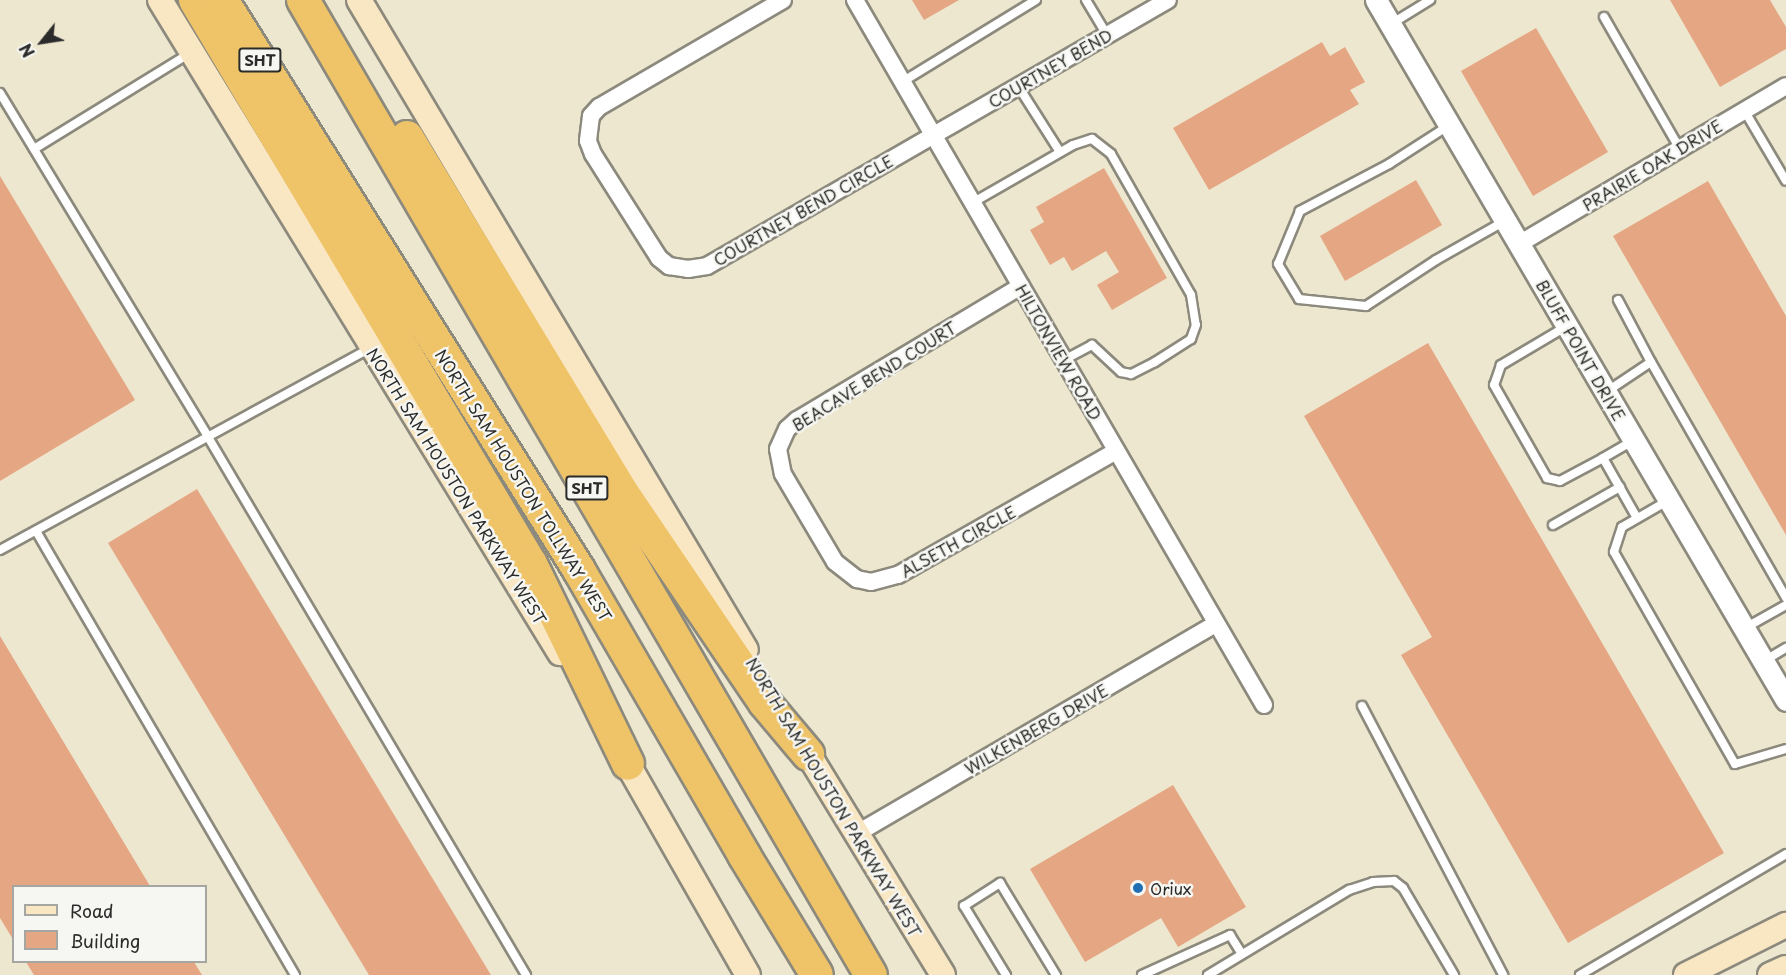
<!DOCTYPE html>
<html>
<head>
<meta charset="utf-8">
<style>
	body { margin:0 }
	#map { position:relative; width:1786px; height:975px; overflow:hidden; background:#ede7cf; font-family:"Playpen Sans",sans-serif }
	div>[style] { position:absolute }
	.building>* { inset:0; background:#e5a683 }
	.roads { filter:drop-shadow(2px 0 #8c897d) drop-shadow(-2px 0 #8c897d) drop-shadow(0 2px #8c897d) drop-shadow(0 -2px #8c897d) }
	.service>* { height:8px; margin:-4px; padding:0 4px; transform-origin:4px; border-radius:4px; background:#fff }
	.minor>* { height:16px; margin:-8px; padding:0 8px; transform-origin:8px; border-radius:8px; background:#fff }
	.tertiary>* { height:21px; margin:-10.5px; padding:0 10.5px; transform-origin:10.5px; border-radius:10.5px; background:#fff }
	.secondary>* { height:24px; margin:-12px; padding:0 12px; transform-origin:12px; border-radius:12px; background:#f9e7c3 }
	.motorway>* { height:32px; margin:-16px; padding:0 16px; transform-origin:16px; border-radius:16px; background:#efc469 }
	.dots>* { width:16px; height:16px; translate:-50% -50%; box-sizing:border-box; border:3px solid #f6f6f2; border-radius:50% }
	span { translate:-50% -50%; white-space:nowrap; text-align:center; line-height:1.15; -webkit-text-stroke:5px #f6f6f2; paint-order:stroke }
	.shield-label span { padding:2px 4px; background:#f6f6f2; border:2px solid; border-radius:4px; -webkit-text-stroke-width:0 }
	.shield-label { font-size:15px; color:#2b2b2b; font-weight:700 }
	.street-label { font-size:16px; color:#2b2b2b }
	.poi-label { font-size:16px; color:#2b2b2b }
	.left { translate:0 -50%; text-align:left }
	.legend { position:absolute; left:12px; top:885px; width:195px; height:78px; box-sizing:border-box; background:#f6f6f2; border:2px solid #a5a5a2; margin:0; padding:8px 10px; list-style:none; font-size:18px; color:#2b2b2b }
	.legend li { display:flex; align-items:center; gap:12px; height:30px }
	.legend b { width:30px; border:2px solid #a5a5a2 }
	.north { position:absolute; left:12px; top:12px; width:60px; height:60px; -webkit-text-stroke:4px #f6f6f2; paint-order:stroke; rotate:240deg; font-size:16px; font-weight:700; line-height:24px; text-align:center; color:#2b2b2b }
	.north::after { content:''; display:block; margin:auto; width:21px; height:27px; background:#2b2b2b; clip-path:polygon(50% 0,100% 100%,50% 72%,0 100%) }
</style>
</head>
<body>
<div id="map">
	<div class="building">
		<div style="clip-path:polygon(912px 0,959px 0,924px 20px)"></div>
		<div style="clip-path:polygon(1670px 0,1770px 0,1786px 27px,1786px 49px,1720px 87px)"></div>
		<div style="clip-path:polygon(1536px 28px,1608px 152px,1533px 196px,1461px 71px)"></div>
		<div style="clip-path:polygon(1322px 42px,1330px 56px,1345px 47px,1365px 82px,1350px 90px,1359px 104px,1209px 190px,1173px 128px)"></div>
		<div style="clip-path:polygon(1104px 168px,1167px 278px,1112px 310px,1097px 285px,1119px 272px,1106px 251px,1072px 271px,1064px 257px,1050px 265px,1030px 230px,1044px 222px,1036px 207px)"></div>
		<div style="clip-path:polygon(0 176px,135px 400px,0 481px)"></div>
		<div style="clip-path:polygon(1416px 180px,1442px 225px,1345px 281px,1320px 236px)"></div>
		<div style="clip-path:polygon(1708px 181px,1786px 316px,1786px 535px,1613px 236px)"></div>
		<div style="clip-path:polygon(1428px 343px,1724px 853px,1568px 943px,1401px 655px,1432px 637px,1304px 416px)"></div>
		<div style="clip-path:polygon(197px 489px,491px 975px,369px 975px,108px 543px)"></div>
		<div style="clip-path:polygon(0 636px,150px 886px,14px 886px,14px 941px,0 918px)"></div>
		<div style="clip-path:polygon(1173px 785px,1246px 907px,1178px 947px,1161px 918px,1085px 962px,1030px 869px)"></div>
		<div style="clip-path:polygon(26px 962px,194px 962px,202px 975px,34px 975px)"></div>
	</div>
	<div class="roads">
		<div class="service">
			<div style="left:1086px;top:0;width:41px;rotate:59deg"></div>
			<div style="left:1604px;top:17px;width:152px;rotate:60.1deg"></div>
			<div style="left:1391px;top:24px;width:46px;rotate:-31.6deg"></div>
			<div style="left:902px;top:82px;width:157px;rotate:-31.5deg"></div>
			<div style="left:1018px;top:86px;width:78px;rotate:57.5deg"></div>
			<div style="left:0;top:93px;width:402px;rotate:58.8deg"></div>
			<div style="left:208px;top:437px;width:625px;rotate:59.41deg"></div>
			<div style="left:1744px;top:110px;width:82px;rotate:59.4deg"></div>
			<div style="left:1448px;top:126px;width:70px;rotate:147.2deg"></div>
			<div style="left:1389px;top:164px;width:101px;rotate:152.2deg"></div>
			<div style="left:1300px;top:211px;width:57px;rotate:112.5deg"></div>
			<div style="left:1278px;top:264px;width:41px;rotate:59deg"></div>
			<div style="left:1299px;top:299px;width:67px;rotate:6deg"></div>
			<div style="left:1366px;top:306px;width:84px;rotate:-33.3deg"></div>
			<div style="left:1436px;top:260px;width:79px;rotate:-29.5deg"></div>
			<div style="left:34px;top:149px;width:183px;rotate:-31.6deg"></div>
			<div style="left:972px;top:203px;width:116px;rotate:-29.9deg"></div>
			<div style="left:1073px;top:145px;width:20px;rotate:-18deg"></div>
			<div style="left:1092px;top:139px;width:24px;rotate:38deg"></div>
			<div style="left:1111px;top:154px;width:162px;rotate:60.4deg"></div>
			<div style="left:1191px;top:295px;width:30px;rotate:81deg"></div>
			<div style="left:1196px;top:325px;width:15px;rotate:110deg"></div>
			<div style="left:1191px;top:339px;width:43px;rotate:147.4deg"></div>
			<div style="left:1155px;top:362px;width:27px;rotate:153deg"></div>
			<div style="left:1131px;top:374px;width:10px;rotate:-169deg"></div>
			<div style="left:1121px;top:372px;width:40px;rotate:-137deg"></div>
			<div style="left:1092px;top:345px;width:32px;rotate:152deg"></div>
			<div style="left:1618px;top:300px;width:70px;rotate:62deg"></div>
			<div style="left:1651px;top:362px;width:272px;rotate:60.2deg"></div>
			<div style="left:1567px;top:326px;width:77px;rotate:149.4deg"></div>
			<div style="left:1501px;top:365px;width:21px;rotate:109deg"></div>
			<div style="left:1494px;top:385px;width:107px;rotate:60.3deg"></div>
			<div style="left:1547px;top:478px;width:13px;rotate:13deg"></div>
			<div style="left:1560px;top:481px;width:49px;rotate:-28.1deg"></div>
			<div style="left:1603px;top:458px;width:69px;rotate:60.5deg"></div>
			<div style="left:1606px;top:392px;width:54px;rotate:-33.7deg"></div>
			<div style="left:1603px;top:458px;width:36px;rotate:-30deg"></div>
			<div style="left:1669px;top:500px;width:54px;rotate:150.1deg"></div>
			<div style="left:1622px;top:527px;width:26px;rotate:108deg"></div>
			<div style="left:1614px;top:552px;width:244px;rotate:60.3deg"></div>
			<div style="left:1735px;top:764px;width:53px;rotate:-16.4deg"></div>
			<div style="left:1553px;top:525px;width:77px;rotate:-29.6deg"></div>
			<div style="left:36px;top:531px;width:514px;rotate:59.74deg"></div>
			<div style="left:0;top:550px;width:422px;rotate:-28.6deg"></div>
			<div style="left:1745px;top:628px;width:47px;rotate:-29.3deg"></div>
			<div style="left:1764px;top:661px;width:26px;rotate:-31deg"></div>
			<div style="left:1362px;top:706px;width:304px;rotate:62.3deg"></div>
			<div style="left:1006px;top:975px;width:81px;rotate:-121.3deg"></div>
			<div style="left:964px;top:906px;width:43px;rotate:-32.6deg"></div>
			<div style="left:1000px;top:883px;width:108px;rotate:58.7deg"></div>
			<div style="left:1142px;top:975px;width:97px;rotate:-24.4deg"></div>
			<div style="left:1230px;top:935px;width:22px;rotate:58deg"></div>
			<div style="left:1208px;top:975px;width:165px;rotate:-31.1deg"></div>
			<div style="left:1349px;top:890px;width:25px;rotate:-18deg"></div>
			<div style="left:1373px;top:882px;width:21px;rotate:-3deg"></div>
			<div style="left:1394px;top:881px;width:11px;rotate:38deg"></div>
			<div style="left:1403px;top:888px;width:101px;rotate:59.6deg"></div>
			<div style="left:1580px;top:975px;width:239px;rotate:-30.4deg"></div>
		</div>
		<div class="minor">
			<div style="left:783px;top:0;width:213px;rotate:149.8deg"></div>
			<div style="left:599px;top:107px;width:12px;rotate:132deg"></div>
			<div style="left:591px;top:116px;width:25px;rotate:97deg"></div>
			<div style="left:588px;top:141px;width:14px;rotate:69deg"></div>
			<div style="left:593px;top:154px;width:123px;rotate:57.6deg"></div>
			<div style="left:659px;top:258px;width:13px;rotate:39deg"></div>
			<div style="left:669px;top:266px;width:19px;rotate:9deg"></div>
			<div style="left:688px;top:269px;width:19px;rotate:-9deg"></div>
			<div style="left:707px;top:266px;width:532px;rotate:-29.99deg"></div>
			<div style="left:855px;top:0;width:815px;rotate:59.88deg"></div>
			<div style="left:1519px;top:244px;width:310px;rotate:-30.6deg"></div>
			<div style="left:1021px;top:286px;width:261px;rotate:149.1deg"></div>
			<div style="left:797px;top:420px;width:13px;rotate:138deg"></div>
			<div style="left:787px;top:429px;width:22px;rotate:114deg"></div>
			<div style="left:778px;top:449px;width:25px;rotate:79deg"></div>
			<div style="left:783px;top:474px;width:102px;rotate:59.4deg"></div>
			<div style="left:835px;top:562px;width:28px;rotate:38deg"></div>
			<div style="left:857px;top:579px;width:14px;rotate:12deg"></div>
			<div style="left:871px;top:582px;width:28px;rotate:-15deg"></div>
			<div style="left:898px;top:575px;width:251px;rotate:-29.6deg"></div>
			<div style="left:856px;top:834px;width:417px;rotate:-30.3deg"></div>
		</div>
		<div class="tertiary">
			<div style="left:1376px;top:0;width:811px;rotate:59.64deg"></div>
		</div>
		<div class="secondary">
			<div style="left:160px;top:0;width:766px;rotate:58.51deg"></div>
			<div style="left:359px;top:0;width:756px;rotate:59.23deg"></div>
			<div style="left:799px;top:739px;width:276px;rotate:58.6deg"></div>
			<div style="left:619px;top:749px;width:260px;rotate:60.3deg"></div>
			<div style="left:1686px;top:975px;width:112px;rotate:-26.6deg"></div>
			<div style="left:1770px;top:975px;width:17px;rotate:-24deg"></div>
		</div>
		<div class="motorway">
			<div style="left:195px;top:0;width:656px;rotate:59.22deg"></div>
			<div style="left:531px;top:564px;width:222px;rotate:64.1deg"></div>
			<div style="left:222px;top:0;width:673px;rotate:57.94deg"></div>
			<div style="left:579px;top:570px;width:329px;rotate:59.9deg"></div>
			<div style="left:744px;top:855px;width:140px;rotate:58.7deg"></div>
			<div style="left:303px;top:0;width:1128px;rotate:59.78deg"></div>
			<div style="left:407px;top:137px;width:411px;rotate:58.8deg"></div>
			<div style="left:620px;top:489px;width:258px;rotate:55.9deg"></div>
			<div style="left:765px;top:703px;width:67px;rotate:49.9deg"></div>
		</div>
	</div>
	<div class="dots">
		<div style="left:1138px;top:888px;background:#1f6fb2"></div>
	</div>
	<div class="shield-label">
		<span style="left:260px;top:60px">SHT</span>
		<span style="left:587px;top:488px">SHT</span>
	</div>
	<div class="street-label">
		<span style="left:1050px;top:68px;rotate:-30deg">COURTNEY BEND</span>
		<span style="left:1652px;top:165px;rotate:-31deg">PRAIRIE OAK DRIVE</span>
		<span style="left:803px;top:210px;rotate:-30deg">COURTNEY BEND CIRCLE</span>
		<span style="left:1581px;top:350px;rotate:60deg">BLUFF POINT DRIVE</span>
		<span style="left:1059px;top:352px;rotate:60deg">HILTONVIEW ROAD</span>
		<span style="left:874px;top:376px;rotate:-32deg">BEACAVE BEND COURT</span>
		<span style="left:524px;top:485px;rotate:58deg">NORTH SAM HOUSTON TOLLWAY WEST</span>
		<span style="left:457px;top:486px;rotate:58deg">NORTH SAM HOUSTON PARKWAY WEST</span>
		<span style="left:958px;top:541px;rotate:-29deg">ALSETH CIRCLE</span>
		<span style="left:1036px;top:729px;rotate:-30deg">WILKENBERG DRIVE</span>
		<span style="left:834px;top:797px;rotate:59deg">NORTH SAM HOUSTON PARKWAY WEST</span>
	</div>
	<div class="poi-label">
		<span class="left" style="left:1150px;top:888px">Oriux</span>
	</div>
	<ul class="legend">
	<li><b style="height:8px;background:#f9e7c3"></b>Road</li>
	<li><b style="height:16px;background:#e5a683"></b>Building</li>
	</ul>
	<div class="north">N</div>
</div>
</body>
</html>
